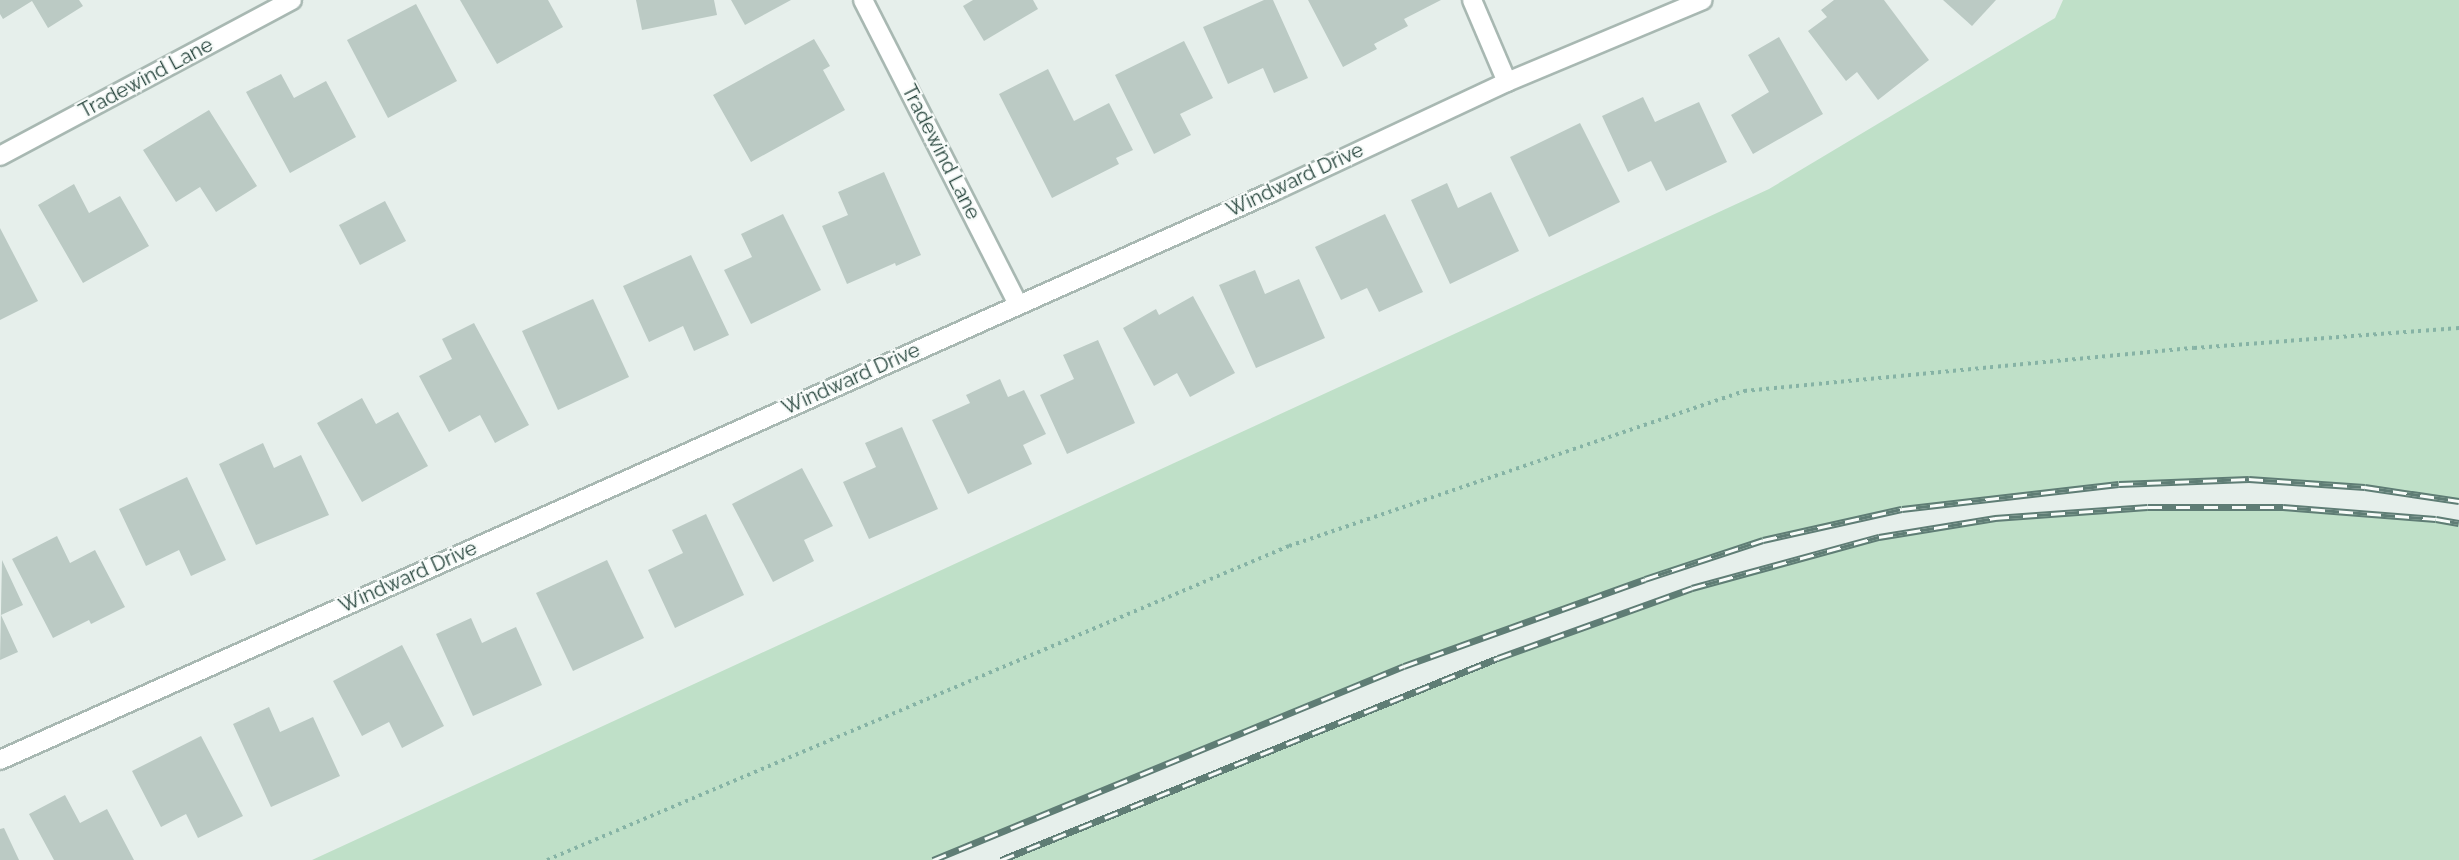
<!DOCTYPE html>
<html>
<head>
<meta charset="utf-8">
<style>
	body { margin:0 }
	#map { position:relative; width:2459px; height:860px; overflow:hidden; background:#e6efeb; font-family:Raleway,sans-serif }
	div>[style] { position:absolute }
	.green>* { inset:0; background:#bfe0c8 }
	.building>* { inset:0; background:#bbcac4 }
	.path>* { height:4px; margin-top:-2px; transform-origin:0; background:repeating-linear-gradient(90deg,#86b3a5 0 3px,transparent 0 7.5px) }
	.roads { filter:drop-shadow(2px 0 #a8b8b2) drop-shadow(-2px 0 #a8b8b2) drop-shadow(0 2px #a8b8b2) drop-shadow(0 -2px #a8b8b2) }
	.street>* { height:18px; margin:-9px; padding:0 9px; transform-origin:9px; border-radius:9px; background:#fff }
	.rail>* { height:7px; margin-top:-3.5px; transform-origin:0; background:repeating-linear-gradient(90deg,#f7fbf9 0 14px,#5f7d75 0 28px); box-sizing:border-box; border-block:2px solid #5f7d75 }
	span { translate:-50% -50%; white-space:nowrap; text-align:center; line-height:1.15; -webkit-text-stroke:4.5px #f7fbf9; paint-order:stroke }
	.street-label { font-size:20px; color:#24423a }
</style>
</head>
<body>
<div id="map">
	<div class="green">
		<div style="clip-path:polygon(2063px 0,2459px 0,2459px 501px,2365px 487px,2249px 479px,2119px 484px,1902px 509px,1763px 540px,1645px 579px,1404px 666px,933px 860px,312px 860px,1769px 189px,2055px 18px)"></div>
		<div style="clip-path:polygon(2148px 507px,2283px 507px,2436px 519px,2459px 523px,2459px 860px,1001px 860px,1498px 658px,1692px 588px,1879px 537px,1995px 518px)"></div>
	</div>
	<div class="building">
		<div style="clip-path:polygon(0 0,79px 0,83px 6px,48px 28px,32px 1px,3px 19px,0 14px)"></div>
		<div style="clip-path:polygon(460px 0,548px 0,563px 27px,497px 64px)"></div>
		<div style="clip-path:polygon(636px 0,714px 0,717px 15px,642px 30px)"></div>
		<div style="clip-path:polygon(731px 0,791px 0,745px 25px)"></div>
		<div style="clip-path:polygon(973px 0,1033px 0,1038px 9px,984px 41px,963px 6px)"></div>
		<div style="clip-path:polygon(1264px 0,1273px 0,1308px 78px,1274px 93px,1263px 68px,1228px 84px,1203px 27px)"></div>
		<div style="clip-path:polygon(1308px 0,1441px 0,1404px 19px,1408px 26px,1374px 44px,1377px 49px,1343px 67px)"></div>
		<div style="clip-path:polygon(1834px 0,1884px 0,1929px 60px,1878px 100px,1857px 72px,1846px 81px,1808px 31px,1827px 17px,1821px 10px)"></div>
		<div style="clip-path:polygon(1943px 0,1996px 0,1972px 26px)"></div>
		<div style="clip-path:polygon(416px 4px,457px 81px,388px 118px,347px 40px)"></div>
		<div style="clip-path:polygon(1779px 37px,1823px 114px,1753px 154px,1731px 115px,1769px 92px,1748px 55px)"></div>
		<div style="clip-path:polygon(814px 39px,830px 66px,823px 70px,845px 110px,751px 162px,713px 95px)"></div>
		<div style="clip-path:polygon(1184px 41px,1213px 98px,1180px 114px,1191px 135px,1154px 154px,1115px 75px)"></div>
		<div style="clip-path:polygon(1048px 69px,1074px 121px,1109px 103px,1133px 150px,1116px 158px,1119px 164px,1052px 198px,999px 94px)"></div>
		<div style="clip-path:polygon(281px 74px,294px 98px,326px 81px,356px 137px,290px 173px,246px 92px)"></div>
		<div style="clip-path:polygon(1643px 97px,1655px 122px,1699px 102px,1727px 162px,1666px 191px,1651px 161px,1628px 172px,1602px 116px)"></div>
		<div style="clip-path:polygon(209px 110px,257px 186px,216px 212px,200px 187px,176px 202px,143px 150px)"></div>
		<div style="clip-path:polygon(1580px 123px,1620px 202px,1549px 237px,1510px 157px)"></div>
		<div style="clip-path:polygon(884px 172px,921px 255px,896px 266px,895px 263px,847px 284px,822px 226px,848px 215px,838px 192px)"></div>
		<div style="clip-path:polygon(1447px 183px,1458px 208px,1491px 192px,1519px 251px,1450px 284px,1411px 200px)"></div>
		<div style="clip-path:polygon(74px 184px,89px 213px,120px 196px,149px 246px,83px 283px,38px 205px)"></div>
		<div style="clip-path:polygon(385px 201px,406px 241px,360px 265px,339px 225px)"></div>
		<div style="clip-path:polygon(783px 214px,821px 290px,751px 324px,724px 270px,752px 257px,741px 234px)"></div>
		<div style="clip-path:polygon(1385px 214px,1423px 292px,1379px 312px,1367px 288px,1341px 300px,1315px 247px)"></div>
		<div style="clip-path:polygon(0 228px,38px 301px,0 320px)"></div>
		<div style="clip-path:polygon(691px 255px,729px 335px,694px 351px,683px 326px,649px 342px,623px 286px)"></div>
		<div style="clip-path:polygon(1255px 270px,1265px 294px,1299px 279px,1325px 338px,1256px 368px,1219px 285px)"></div>
		<div style="clip-path:polygon(1193px 296px,1235px 373px,1190px 397px,1177px 373px,1154px 386px,1123px 328px,1156px 309px,1159px 315px)"></div>
		<div style="clip-path:polygon(593px 299px,629px 377px,558px 410px,522px 331px)"></div>
		<div style="clip-path:polygon(474px 323px,529px 425px,495px 443px,480px 415px,449px 432px,419px 376px,452px 359px,442px 339px)"></div>
		<div style="clip-path:polygon(1098px 340px,1135px 423px,1067px 454px,1040px 395px,1074px 379px,1063px 355px)"></div>
		<div style="clip-path:polygon(1000px 379px,1008px 397px,1024px 390px,1046px 434px,1023px 445px,1032px 464px,968px 494px,932px 420px,970px 403px,966px 395px)"></div>
		<div style="clip-path:polygon(362px 398px,376px 424px,398px 412px,428px 466px,362px 502px,317px 423px)"></div>
		<div style="clip-path:polygon(902px 427px,938px 509px,869px 539px,843px 482px,876px 467px,865px 443px)"></div>
		<div style="clip-path:polygon(263px 443px,274px 468px,301px 455px,329px 515px,256px 545px,219px 464px)"></div>
		<div style="clip-path:polygon(802px 468px,833px 526px,804px 540px,814px 561px,773px 582px,732px 504px)"></div>
		<div style="clip-path:polygon(187px 477px,226px 560px,191px 576px,179px 550px,146px 566px,119px 509px)"></div>
		<div style="clip-path:polygon(706px 514px,744px 595px,675px 628px,648px 570px,683px 553px,672px 530px)"></div>
		<div style="clip-path:polygon(57px 536px,70px 563px,95px 550px,125px 607px,91px 624px,89px 620px,53px 638px,12px 559px)"></div>
		<div style="clip-path:polygon(2px 560px,23px 605px,1px 615px,18px 652px,0 660px)"></div>
		<div style="clip-path:polygon(607px 560px,644px 638px,573px 671px,536px 593px)"></div>
		<div style="clip-path:polygon(471px 618px,482px 643px,516px 627px,542px 685px,473px 716px,436px 634px)"></div>
		<div style="clip-path:polygon(402px 645px,444px 726px,402px 748px,389px 722px,362px 736px,333px 681px)"></div>
		<div style="clip-path:polygon(269px 707px,280px 732px,313px 717px,340px 776px,271px 807px,233px 724px)"></div>
		<div style="clip-path:polygon(201px 736px,243px 816px,198px 838px,186px 814px,161px 827px,132px 771px)"></div>
		<div style="clip-path:polygon(65px 795px,80px 823px,107px 809px,134px 860px,54px 860px,29px 814px)"></div>
		<div style="clip-path:polygon(4px 828px,19px 860px,0 860px,0 829px)"></div>
	</div>
	<div class="path">
		<div style="left:547px;top:860px;width:806px;rotate:-22.94deg"></div>
		<div style="left:1289px;top:546px;width:481px;rotate:-18.8deg"></div>
		<div style="left:1744px;top:391px;width:452px;rotate:-5.5deg"></div>
		<div style="left:2194px;top:348px;width:266px;rotate:-4.3deg"></div>
	</div>
	<div class="roads">
		<div class="street">
			<div style="left:863px;top:0;width:341px;rotate:63deg"></div>
			<div style="left:1472px;top:0;width:89px;rotate:66.9deg"></div>
			<div style="left:0;top:156px;width:331px;rotate:-28.1deg"></div>
			<div style="left:0;top:760px;width:1393px;rotate:-24.06deg"></div>
			<div style="left:1272px;top:192px;width:259px;rotate:-25.1deg"></div>
			<div style="left:1507px;top:82px;width:212px;rotate:-22.7deg"></div>
		</div>
	</div>
	<div class="rail">
		<div style="left:933px;top:860px;width:509px;rotate:-22.39deg"></div>
		<div style="left:1404px;top:666px;width:256px;rotate:-19.8deg"></div>
		<div style="left:1645px;top:579px;width:124px;rotate:-18.3deg"></div>
		<div style="left:1763px;top:540px;width:142px;rotate:-12.6deg"></div>
		<div style="left:1902px;top:509px;width:218px;rotate:-6.6deg"></div>
		<div style="left:2119px;top:484px;width:130px;rotate:-2.2deg"></div>
		<div style="left:2249px;top:479px;width:116px;rotate:3.9deg"></div>
		<div style="left:2365px;top:487px;width:95px;rotate:8.5deg"></div>
		<div style="left:1001px;top:860px;width:536px;rotate:-22.12deg"></div>
		<div style="left:1498px;top:658px;width:206px;rotate:-19.8deg"></div>
		<div style="left:1692px;top:588px;width:194px;rotate:-15.3deg"></div>
		<div style="left:1879px;top:537px;width:118px;rotate:-9.3deg"></div>
		<div style="left:1995px;top:518px;width:153px;rotate:-4.1deg"></div>
		<div style="left:2148px;top:507px;width:135px"></div>
		<div style="left:2283px;top:507px;width:153px;rotate:4.5deg"></div>
		<div style="left:2436px;top:519px;width:23px;rotate:10deg"></div>
	</div>
	<div class="street-label">
		<span style="left:146px;top:78px;rotate:-28deg">Tradewind Lane</span>
		<span style="left:941px;top:152px;rotate:63deg">Tradewind Lane</span>
		<span style="left:1295px;top:180px;rotate:-25deg">Windward Drive</span>
		<span style="left:851px;top:379px;rotate:-24deg">Windward Drive</span>
		<span style="left:408px;top:577px;rotate:-24deg">Windward Drive</span>
	</div>
</div>
</body>
</html>
